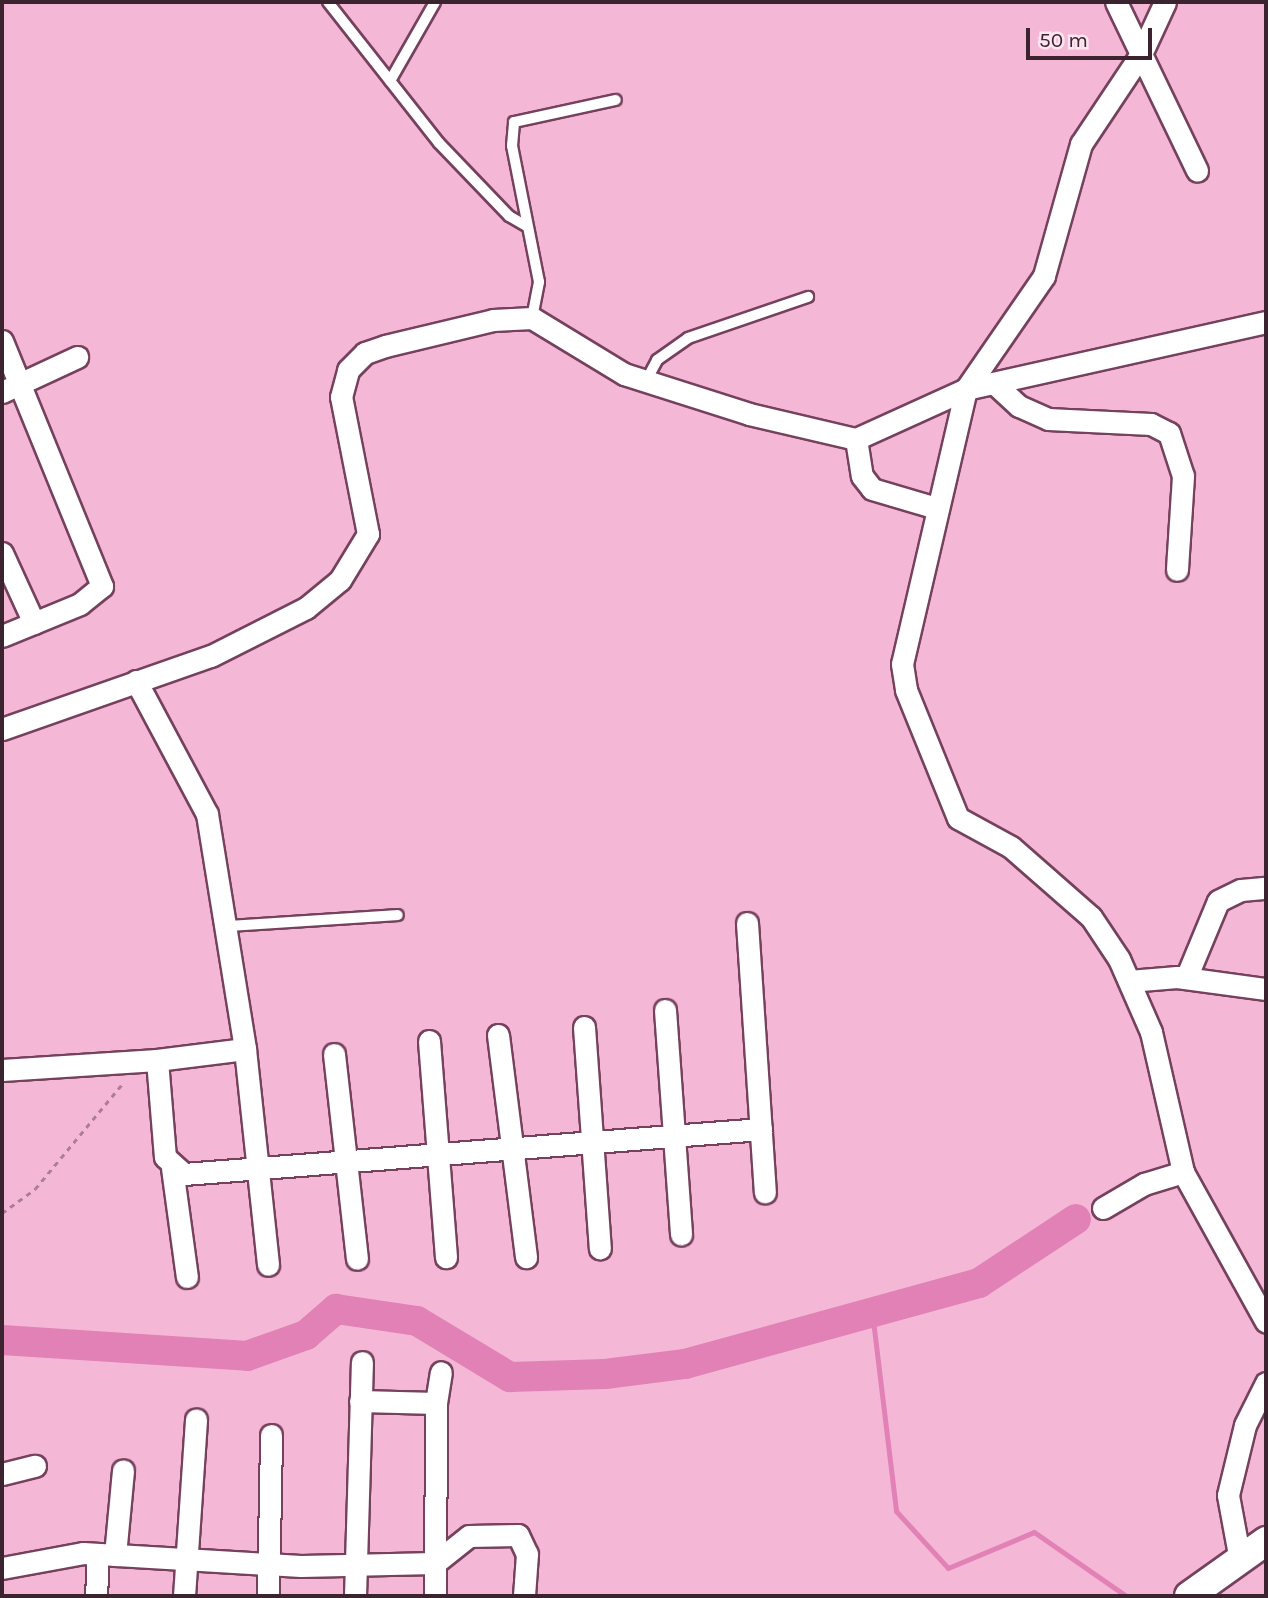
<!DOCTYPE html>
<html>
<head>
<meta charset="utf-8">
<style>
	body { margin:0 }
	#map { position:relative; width:1268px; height:1598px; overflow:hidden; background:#f4b8d6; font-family:Karla,sans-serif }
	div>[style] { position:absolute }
	.stream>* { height:5px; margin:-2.5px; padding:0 2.5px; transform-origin:2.5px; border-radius:2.5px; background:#e181b5 }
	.river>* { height:30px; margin:-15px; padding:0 15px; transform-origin:15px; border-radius:15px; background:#e181b5 }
	.path>* { height:2.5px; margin-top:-1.25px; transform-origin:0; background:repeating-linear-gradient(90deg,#ab7e95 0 5px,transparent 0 10px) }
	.roads { filter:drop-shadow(2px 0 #75415d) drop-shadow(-2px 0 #75415d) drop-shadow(0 2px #75415d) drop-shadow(0 -2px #75415d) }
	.lane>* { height:10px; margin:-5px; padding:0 5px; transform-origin:5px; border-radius:5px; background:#fff }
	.street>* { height:21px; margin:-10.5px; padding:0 10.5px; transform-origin:10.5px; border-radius:10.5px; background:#fff }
	.secondary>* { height:28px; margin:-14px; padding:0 14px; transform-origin:14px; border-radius:14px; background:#fff }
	span { translate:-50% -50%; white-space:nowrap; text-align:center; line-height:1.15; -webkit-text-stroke:6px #fee5f1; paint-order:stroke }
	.frame { position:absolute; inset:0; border:4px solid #3b2430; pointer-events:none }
	.scale { position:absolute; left:1026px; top:28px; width:126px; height:32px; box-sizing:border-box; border:4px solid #3b2430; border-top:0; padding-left:9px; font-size:21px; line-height:24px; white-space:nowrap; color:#3b2430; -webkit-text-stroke:5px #fee5f1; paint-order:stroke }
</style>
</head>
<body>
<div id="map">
	<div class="stream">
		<div style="left:872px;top:1312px;width:200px;rotate:83.1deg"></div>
		<div style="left:896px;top:1511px;width:77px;rotate:47.6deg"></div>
		<div style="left:948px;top:1568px;width:93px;rotate:-22.7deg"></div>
		<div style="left:1034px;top:1532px;width:112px;rotate:34.8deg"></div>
	</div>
	<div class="river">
		<div style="left:2px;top:1340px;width:246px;rotate:3.7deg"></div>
		<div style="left:247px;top:1356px;width:63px;rotate:-19.6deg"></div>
		<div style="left:306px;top:1335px;width:40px;rotate:-41deg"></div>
		<div style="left:336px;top:1309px;width:82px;rotate:8.4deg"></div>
		<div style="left:417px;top:1321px;width:109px;rotate:31.1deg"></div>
		<div style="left:510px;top:1377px;width:95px;rotate:-1.8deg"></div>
		<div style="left:605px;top:1374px;width:81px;rotate:-7.1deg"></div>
		<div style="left:685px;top:1364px;width:305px;rotate:-15.4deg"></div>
		<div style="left:979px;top:1283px;width:116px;rotate:-33.4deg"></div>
	</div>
	<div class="path">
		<div style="left:2px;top:1213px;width:41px;rotate:-36deg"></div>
		<div style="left:35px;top:1189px;width:138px;rotate:-50.3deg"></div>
	</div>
	<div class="roads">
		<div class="lane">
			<div style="left:328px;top:2px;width:179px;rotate:51.8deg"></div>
			<div style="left:439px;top:143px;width:101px;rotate:46.2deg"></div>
			<div style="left:509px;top:216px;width:20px;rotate:30deg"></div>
			<div style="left:390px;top:81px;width:91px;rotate:-60.3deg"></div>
			<div style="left:532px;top:318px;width:37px;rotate:-79deg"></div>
			<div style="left:539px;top:282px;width:139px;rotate:-101.2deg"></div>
			<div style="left:512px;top:146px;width:24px;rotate:-85deg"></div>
			<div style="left:514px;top:122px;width:104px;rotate:-12.2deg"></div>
			<div style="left:646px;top:381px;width:24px;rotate:-62deg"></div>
			<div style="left:657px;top:360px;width:38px;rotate:-35deg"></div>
			<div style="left:688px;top:338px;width:127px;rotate:-18.9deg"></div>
			<div style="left:230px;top:926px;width:168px;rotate:-3.7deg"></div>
		</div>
		<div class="street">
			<div style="left:1116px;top:2px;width:187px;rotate:64.3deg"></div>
			<div style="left:1165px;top:2px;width:57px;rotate:114.8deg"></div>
			<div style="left:1141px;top:54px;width:108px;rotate:123.7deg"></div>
			<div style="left:1081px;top:144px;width:137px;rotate:105.7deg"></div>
			<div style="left:1044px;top:276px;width:137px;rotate:124.6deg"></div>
			<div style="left:966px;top:389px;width:282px;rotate:103.1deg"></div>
			<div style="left:902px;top:664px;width:26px;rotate:81deg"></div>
			<div style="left:906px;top:690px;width:138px;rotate:67.9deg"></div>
			<div style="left:958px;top:818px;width:60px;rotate:28.7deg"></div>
			<div style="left:1011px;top:847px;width:106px;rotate:41.2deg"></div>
			<div style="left:1091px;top:917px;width:50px;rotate:56.3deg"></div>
			<div style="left:1119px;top:959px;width:80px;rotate:66.3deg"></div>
			<div style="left:1151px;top:1032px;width:144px;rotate:77.1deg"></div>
			<div style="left:1183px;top:1172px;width:171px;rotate:61deg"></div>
			<div style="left:2px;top:341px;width:265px;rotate:67.8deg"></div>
			<div style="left:102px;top:586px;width:28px;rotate:141deg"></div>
			<div style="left:80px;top:604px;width:84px;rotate:157.7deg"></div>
			<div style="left:994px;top:383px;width:34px;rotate:43deg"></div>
			<div style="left:1019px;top:406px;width:32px;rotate:24deg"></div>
			<div style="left:1048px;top:419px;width:103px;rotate:2.8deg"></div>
			<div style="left:1151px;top:424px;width:20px;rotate:27deg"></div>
			<div style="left:1169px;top:433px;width:45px;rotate:72deg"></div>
			<div style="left:1183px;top:476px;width:94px;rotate:93.7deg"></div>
			<div style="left:2px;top:392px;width:83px;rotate:-25deg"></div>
			<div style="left:856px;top:439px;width:37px;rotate:81deg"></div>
			<div style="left:862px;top:476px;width:16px;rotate:52deg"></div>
			<div style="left:872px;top:489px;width:67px;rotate:16.5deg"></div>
			<div style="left:2px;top:553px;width:77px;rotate:65.4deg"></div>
			<div style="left:136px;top:681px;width:151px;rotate:61.9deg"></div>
			<div style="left:207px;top:814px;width:238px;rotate:80.8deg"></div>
			<div style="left:245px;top:1049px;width:89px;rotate:172.9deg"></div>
			<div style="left:2px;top:729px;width:221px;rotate:-19.3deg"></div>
			<div style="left:211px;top:656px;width:106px;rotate:-26.8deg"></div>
			<div style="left:306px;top:608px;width:44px;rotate:-39.5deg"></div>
			<div style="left:340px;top:580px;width:54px;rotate:-58.7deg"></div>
			<div style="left:368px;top:534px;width:140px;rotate:-101.1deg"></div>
			<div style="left:341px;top:397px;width:28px;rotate:-75deg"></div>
			<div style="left:348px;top:370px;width:24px;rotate:-45deg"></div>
			<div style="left:365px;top:353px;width:21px;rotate:-19deg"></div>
			<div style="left:385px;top:346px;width:111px;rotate:-13.5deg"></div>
			<div style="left:493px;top:320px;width:39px;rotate:-3deg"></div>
			<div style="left:532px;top:318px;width:108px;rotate:31.3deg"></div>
			<div style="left:624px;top:374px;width:131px;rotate:17.7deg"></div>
			<div style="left:749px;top:414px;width:110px;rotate:13.2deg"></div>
			<div style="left:856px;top:439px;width:121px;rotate:-24.4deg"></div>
			<div style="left:966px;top:389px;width:307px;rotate:-12.6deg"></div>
			<div style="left:747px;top:923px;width:270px;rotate:86.2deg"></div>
			<div style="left:1186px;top:978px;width:83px;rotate:-67.4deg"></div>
			<div style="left:1218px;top:901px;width:25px;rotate:-26deg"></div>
			<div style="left:1241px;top:890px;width:25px;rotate:-5deg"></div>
			<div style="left:1129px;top:981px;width:48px;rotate:-4.8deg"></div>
			<div style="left:1177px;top:977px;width:90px;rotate:7.7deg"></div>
			<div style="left:665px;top:1010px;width:225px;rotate:85.9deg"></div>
			<div style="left:584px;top:1027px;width:222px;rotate:85.9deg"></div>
			<div style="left:498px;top:1035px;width:224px;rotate:82.8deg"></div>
			<div style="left:429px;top:1041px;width:217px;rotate:85.5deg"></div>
			<div style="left:245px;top:1049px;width:217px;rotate:83.9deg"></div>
			<div style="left:334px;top:1054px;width:206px;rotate:83.6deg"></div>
			<div style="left:2px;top:1070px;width:155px;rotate:-3.7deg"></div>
			<div style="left:157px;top:1060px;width:97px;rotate:85.3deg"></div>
			<div style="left:165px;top:1157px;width:25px;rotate:42deg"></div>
			<div style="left:184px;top:1174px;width:579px;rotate:-4.46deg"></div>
			<div style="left:172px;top:1168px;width:110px;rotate:82.2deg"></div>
			<div style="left:1103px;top:1208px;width:48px;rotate:-30.3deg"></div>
			<div style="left:1144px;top:1184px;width:41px;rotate:-17.1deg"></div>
			<div style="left:360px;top:1401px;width:76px;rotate:1.5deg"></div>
			<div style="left:436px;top:1403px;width:31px;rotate:-81deg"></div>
			<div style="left:2px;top:1474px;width:34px;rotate:-14deg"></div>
			<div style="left:115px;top:1555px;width:85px;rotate:-84.6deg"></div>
			<div style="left:1240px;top:1560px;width:66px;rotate:-100.5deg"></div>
			<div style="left:1228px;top:1495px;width:72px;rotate:-76.3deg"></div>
			<div style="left:1245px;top:1425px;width:47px;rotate:-63.4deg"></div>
			<div style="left:2px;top:1568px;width:82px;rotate:-10.5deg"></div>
			<div style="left:83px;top:1553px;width:218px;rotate:3.4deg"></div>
			<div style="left:301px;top:1566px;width:134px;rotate:-1.3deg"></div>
			<div style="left:435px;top:1563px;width:43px;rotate:-38.5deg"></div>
			<div style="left:469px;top:1536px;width:49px;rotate:-1.2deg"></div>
			<div style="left:518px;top:1535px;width:21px;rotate:65deg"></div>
			<div style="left:527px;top:1554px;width:42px;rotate:94.1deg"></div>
			<div style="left:96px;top:1596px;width:42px;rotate:-87.3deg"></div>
			<div style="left:184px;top:1596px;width:177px;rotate:-86.1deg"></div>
			<div style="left:268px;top:1596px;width:161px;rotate:-88.9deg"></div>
			<div style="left:355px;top:1596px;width:234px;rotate:-88.3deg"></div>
			<div style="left:435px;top:1596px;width:193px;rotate:-89.7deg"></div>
		</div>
		<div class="secondary">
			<div style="left:1189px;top:1596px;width:95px;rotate:-35.5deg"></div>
		</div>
	</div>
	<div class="frame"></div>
	<div class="scale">50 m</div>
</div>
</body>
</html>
